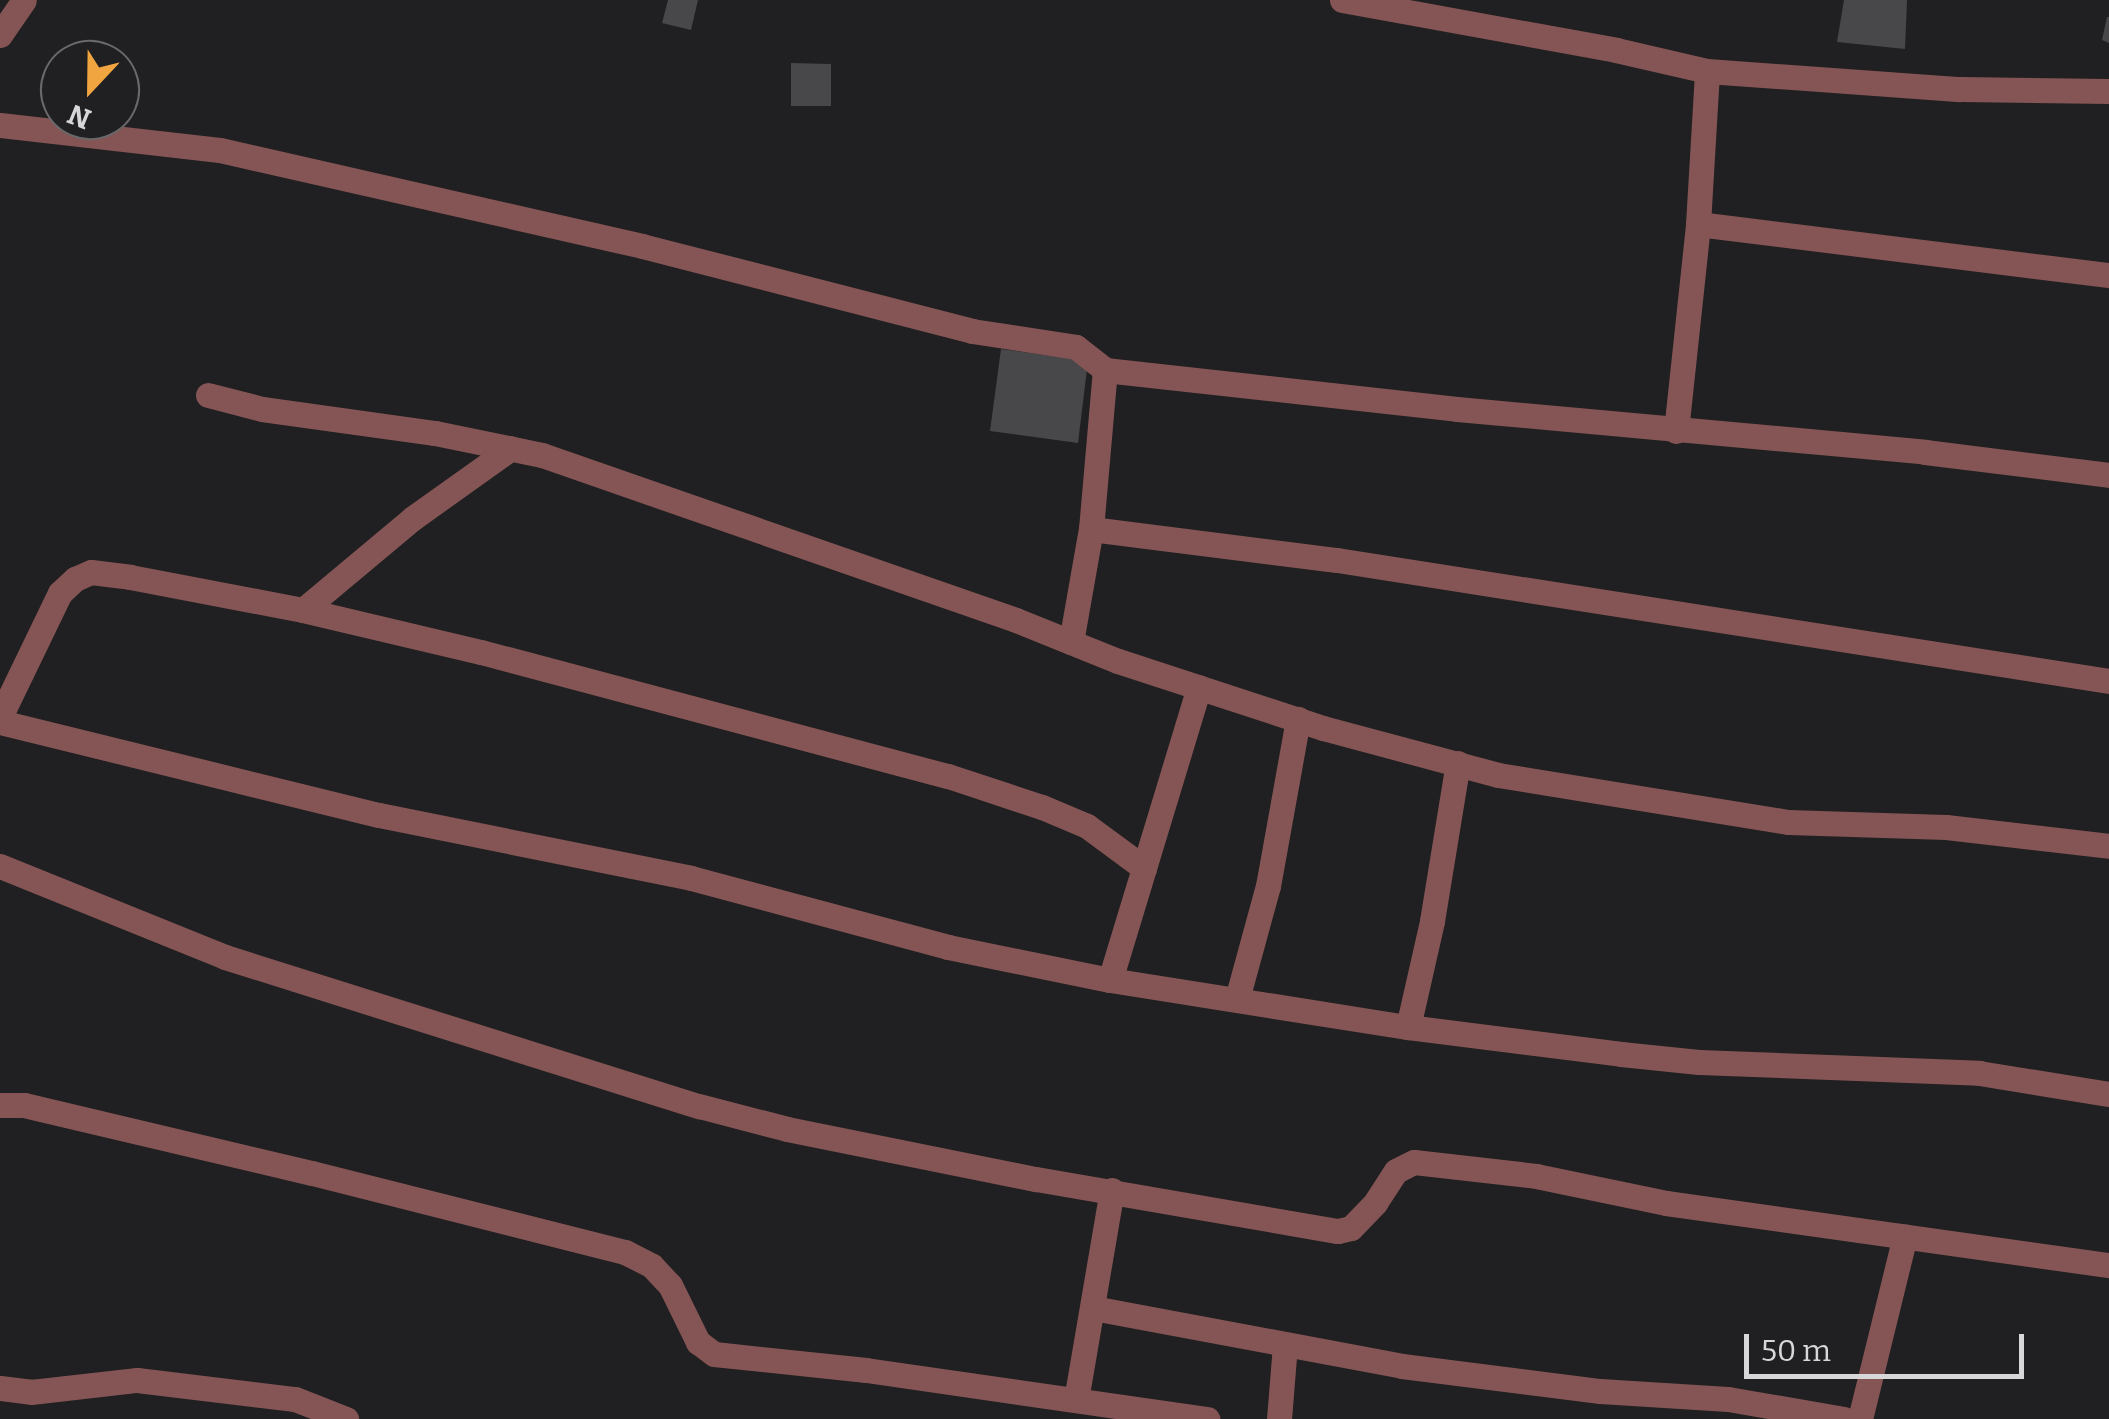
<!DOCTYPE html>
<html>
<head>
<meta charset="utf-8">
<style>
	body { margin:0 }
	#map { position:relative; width:2109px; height:1419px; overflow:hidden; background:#201f21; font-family:Bitter,serif }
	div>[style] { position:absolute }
	.building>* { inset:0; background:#48474a }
	.minor>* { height:25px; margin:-12.5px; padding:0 12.5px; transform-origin:12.5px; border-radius:12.5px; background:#845554 }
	span { translate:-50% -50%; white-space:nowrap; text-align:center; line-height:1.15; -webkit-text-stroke:8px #201f21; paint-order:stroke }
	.north { position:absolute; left:40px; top:40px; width:100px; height:100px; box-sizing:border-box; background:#201f21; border:2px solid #69686a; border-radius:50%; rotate:202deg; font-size:28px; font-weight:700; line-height:40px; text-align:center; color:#d7d6d8 }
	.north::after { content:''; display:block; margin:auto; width:35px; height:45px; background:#f1a540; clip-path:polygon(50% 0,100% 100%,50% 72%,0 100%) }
	.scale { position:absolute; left:1744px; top:1334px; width:280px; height:45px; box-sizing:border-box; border:5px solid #d7d6d8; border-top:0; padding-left:12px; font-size:30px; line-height:35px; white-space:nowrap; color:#d7d6d8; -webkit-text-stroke:8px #201f21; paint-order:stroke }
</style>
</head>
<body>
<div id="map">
	<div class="building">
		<div style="clip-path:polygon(668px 0,698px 0,691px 30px,662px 23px)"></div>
		<div style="clip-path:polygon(1844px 0,1907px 0,1905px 49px,1837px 42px)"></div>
		<div style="clip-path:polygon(2107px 17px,2109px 17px,2109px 43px,2102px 40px)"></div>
		<div style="clip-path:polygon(791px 63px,831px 64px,831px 106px,791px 106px)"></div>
		<div style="clip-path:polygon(1001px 349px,1088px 361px,1078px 443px,990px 431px)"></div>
	</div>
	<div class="minor">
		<div style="left:1342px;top:0;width:279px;rotate:10.3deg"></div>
		<div style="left:1616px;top:50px;width:93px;rotate:13deg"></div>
		<div style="left:1707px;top:71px;width:254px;rotate:4.1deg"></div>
		<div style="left:1960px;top:89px;width:149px;rotate:0.8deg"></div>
		<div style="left:0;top:35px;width:42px;rotate:-55.6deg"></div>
		<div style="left:0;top:125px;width:221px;rotate:6.5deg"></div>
		<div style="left:220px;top:150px;width:433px;rotate:12.8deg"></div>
		<div style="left:642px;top:246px;width:341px;rotate:14.4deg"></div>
		<div style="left:972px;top:331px;width:105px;rotate:8.7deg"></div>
		<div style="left:1076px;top:347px;width:37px;rotate:38deg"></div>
		<div style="left:1105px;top:370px;width:354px;rotate:6.3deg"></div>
		<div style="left:1457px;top:409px;width:470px;rotate:5.2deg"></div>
		<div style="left:1925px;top:452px;width:185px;rotate:7.1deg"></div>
		<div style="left:1698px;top:224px;width:414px;rotate:7.1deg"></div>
		<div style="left:208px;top:395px;width:56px;rotate:14.5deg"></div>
		<div style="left:262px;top:409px;width:175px;rotate:7.9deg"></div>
		<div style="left:435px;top:433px;width:109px;rotate:11.6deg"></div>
		<div style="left:542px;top:455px;width:502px;rotate:19.19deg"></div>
		<div style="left:1016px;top:620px;width:110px;rotate:21.9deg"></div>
		<div style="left:1118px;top:661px;width:216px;rotate:18.1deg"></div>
		<div style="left:1323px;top:728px;width:181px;rotate:15deg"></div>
		<div style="left:1498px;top:775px;width:294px;rotate:9.2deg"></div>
		<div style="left:1788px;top:822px;width:158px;rotate:1.8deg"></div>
		<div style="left:1946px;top:827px;width:164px;rotate:6.6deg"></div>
		<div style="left:1676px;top:431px;width:208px;rotate:-83.9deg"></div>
		<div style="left:1698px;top:224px;width:153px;rotate:-86.6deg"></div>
		<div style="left:1091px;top:529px;width:248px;rotate:7.2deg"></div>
		<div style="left:1337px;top:560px;width:781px;rotate:8.91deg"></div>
		<div style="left:303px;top:610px;width:143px;rotate:-39.9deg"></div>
		<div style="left:413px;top:518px;width:120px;rotate:-35.5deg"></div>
		<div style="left:1071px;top:642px;width:115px;rotate:-80deg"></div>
		<div style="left:1091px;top:529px;width:160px;rotate:-85deg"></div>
		<div style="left:0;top:717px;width:138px;rotate:-64.2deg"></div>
		<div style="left:60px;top:593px;width:21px;rotate:-43deg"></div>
		<div style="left:75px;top:579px;width:17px;rotate:-24deg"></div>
		<div style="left:91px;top:572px;width:39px;rotate:7deg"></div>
		<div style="left:130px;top:577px;width:176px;rotate:10.8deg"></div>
		<div style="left:303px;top:610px;width:183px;rotate:13.3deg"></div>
		<div style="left:481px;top:652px;width:483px;rotate:14.9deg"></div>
		<div style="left:948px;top:776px;width:99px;rotate:18.3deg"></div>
		<div style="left:1042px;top:807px;width:49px;rotate:22.9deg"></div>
		<div style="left:1087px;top:826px;width:71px;rotate:36.4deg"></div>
		<div style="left:0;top:722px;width:390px;rotate:13.8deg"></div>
		<div style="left:379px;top:815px;width:318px;rotate:11.4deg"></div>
		<div style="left:691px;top:878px;width:266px;rotate:15deg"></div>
		<div style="left:948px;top:947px;width:165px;rotate:11.5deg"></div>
		<div style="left:1110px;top:980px;width:302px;rotate:9deg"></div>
		<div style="left:1408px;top:1027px;width:215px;rotate:7.2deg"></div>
		<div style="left:1621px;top:1054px;width:78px;rotate:5.9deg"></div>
		<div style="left:1699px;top:1062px;width:280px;rotate:2.2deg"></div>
		<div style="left:1979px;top:1073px;width:132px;rotate:9.2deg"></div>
		<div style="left:0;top:866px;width:243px;rotate:22deg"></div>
		<div style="left:225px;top:957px;width:497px;rotate:17.5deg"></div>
		<div style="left:699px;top:1106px;width:91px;rotate:14.6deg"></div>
		<div style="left:787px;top:1129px;width:254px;rotate:11.4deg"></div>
		<div style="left:1036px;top:1179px;width:306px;rotate:9.8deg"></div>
		<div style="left:1338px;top:1231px;width:13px;rotate:-13deg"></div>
		<div style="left:1351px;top:1228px;width:35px;rotate:-46deg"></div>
		<div style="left:1375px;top:1203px;width:38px;rotate:-57deg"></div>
		<div style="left:1396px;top:1171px;width:20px;rotate:-27deg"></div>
		<div style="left:1414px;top:1162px;width:123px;rotate:6.5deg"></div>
		<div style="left:1536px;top:1176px;width:133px;rotate:11.7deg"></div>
		<div style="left:1666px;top:1203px;width:447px;rotate:8deg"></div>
		<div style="left:1110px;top:980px;width:306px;rotate:-73.1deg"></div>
		<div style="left:1237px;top:999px;width:117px;rotate:-74.7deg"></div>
		<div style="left:1268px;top:886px;width:170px;rotate:-79.8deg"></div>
		<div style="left:1408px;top:1027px;width:109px;rotate:-77.2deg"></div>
		<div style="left:1432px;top:921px;width:160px;rotate:-80.7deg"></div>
		<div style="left:0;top:1105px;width:24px"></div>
		<div style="left:24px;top:1105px;width:296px;rotate:13.3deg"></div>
		<div style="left:312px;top:1173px;width:323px;rotate:14.2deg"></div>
		<div style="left:625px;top:1252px;width:30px;rotate:27deg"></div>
		<div style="left:652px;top:1266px;width:26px;rotate:47deg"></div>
		<div style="left:670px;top:1285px;width:64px;rotate:63.8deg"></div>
		<div style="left:698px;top:1342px;width:20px;rotate:37deg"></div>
		<div style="left:714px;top:1354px;width:153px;rotate:6deg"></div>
		<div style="left:866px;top:1370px;width:345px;rotate:8.2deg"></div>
		<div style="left:1093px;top:1308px;width:314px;rotate:10.6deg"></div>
		<div style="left:1402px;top:1366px;width:200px;rotate:7.2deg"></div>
		<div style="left:1600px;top:1391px;width:128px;rotate:3.6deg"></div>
		<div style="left:1728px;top:1399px;width:118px;rotate:9.8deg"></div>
		<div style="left:0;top:1388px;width:31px;rotate:7deg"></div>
		<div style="left:31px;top:1392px;width:107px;rotate:-6.5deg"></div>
		<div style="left:137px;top:1380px;width:159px;rotate:6.9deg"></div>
		<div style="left:295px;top:1399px;width:55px;rotate:21.4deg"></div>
		<div style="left:1076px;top:1400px;width:213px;rotate:-80.3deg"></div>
		<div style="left:1279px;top:1419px;width:74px;rotate:-85.4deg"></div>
		<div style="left:1860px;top:1419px;width:188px;rotate:-76.2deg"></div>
	</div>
	<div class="north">N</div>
	<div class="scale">50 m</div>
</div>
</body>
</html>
